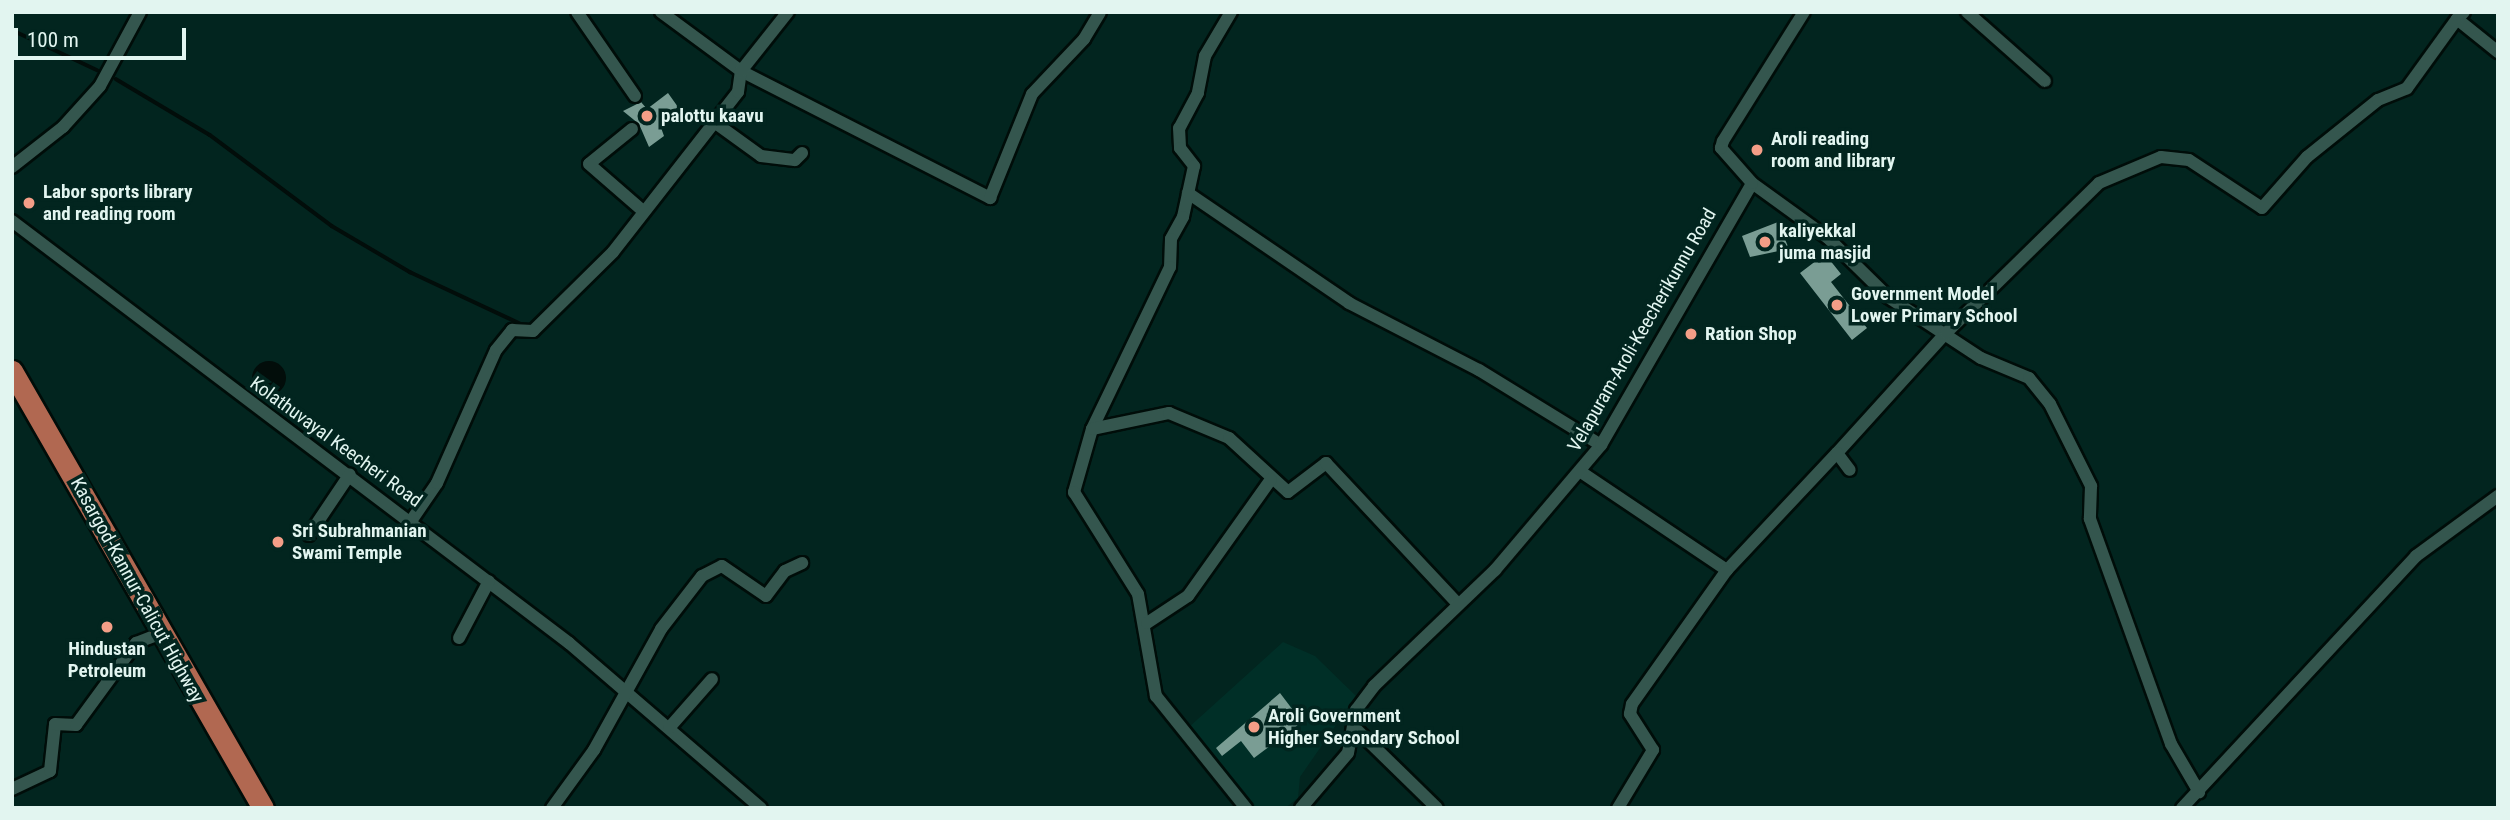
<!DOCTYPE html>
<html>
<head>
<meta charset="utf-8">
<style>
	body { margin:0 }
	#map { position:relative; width:2510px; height:820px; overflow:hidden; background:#02251f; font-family:"Roboto Condensed",sans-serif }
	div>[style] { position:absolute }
	.built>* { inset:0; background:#002f27 }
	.water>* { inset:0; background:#020d0a }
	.round { border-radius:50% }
	.stream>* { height:3.5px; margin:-1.75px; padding:0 1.75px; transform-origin:1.75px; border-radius:1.75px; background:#020d0a }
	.building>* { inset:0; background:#7a9d94 }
	.roads { filter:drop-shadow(2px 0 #000d09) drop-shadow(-2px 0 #000d09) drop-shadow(0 2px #000d09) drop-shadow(0 -2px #000d09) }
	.minor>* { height:12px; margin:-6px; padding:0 6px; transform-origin:6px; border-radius:6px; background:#34564e }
	.trunk>* { height:21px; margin:-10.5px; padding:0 10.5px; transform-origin:10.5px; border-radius:10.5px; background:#b16851 }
	.dots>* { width:19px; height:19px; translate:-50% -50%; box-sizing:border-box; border:4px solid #02251f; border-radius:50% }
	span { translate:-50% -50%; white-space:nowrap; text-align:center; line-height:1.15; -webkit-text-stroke:7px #02251f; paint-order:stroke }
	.poi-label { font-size:19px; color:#e2f5f0; font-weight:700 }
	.left { translate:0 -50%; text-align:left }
	.street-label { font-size:19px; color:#e2f5f0 }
	.frame { position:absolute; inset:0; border:14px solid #e2f5f0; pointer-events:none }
	.scale { position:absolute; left:14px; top:28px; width:172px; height:32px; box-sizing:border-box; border:4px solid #e2f5f0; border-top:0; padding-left:9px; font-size:21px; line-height:24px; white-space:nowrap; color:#e2f5f0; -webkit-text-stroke:5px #02251f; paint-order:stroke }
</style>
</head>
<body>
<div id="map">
	<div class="built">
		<div style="clip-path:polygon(1283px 642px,1315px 656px,1356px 696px,1300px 777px,1298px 798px,1285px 808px,1252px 808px,1188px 728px)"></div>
	</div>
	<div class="water">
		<div class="round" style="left:252px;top:361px;width:34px;height:34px"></div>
	</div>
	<div class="stream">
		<div style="left:12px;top:30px;width:94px;rotate:25.2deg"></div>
		<div style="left:116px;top:79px;width:109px;rotate:30.8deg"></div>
		<div style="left:210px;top:135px;width:152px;rotate:36.7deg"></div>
		<div style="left:332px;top:226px;width:91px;rotate:30.5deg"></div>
		<div style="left:410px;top:272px;width:125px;rotate:25.1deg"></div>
	</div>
	<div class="building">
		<div style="clip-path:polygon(668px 93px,678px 107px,659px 122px,664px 136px,649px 147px,639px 124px,623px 111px,641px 102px,647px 109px)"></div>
		<div style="clip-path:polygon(1778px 222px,1789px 249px,1750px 257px,1742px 236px)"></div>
		<div style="clip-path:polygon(1825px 254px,1841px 274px,1831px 282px,1867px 328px,1852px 340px,1800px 273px)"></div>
		<div style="clip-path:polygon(1280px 693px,1302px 722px,1254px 758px,1241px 741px,1222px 756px,1216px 748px)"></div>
	</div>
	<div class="roads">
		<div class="minor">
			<div style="left:577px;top:12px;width:102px;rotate:55.4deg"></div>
			<div style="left:661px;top:12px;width:99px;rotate:36.4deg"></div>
			<div style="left:741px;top:71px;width:280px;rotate:27deg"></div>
			<div style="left:990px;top:198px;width:112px;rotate:-68deg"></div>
			<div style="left:1032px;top:94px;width:76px;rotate:-46.6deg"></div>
			<div style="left:1084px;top:39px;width:31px;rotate:-59deg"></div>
			<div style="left:1231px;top:12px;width:51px;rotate:120.6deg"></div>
			<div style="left:1205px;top:56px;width:38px;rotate:101deg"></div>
			<div style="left:1198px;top:93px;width:40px;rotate:118deg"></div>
			<div style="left:1179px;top:128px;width:20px;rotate:87deg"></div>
			<div style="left:1180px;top:148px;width:23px;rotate:52deg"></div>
			<div style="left:1194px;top:166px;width:52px;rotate:102.2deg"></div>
			<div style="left:1183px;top:217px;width:25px;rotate:119deg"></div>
			<div style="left:1171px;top:239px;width:28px;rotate:92deg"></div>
			<div style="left:1170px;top:267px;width:180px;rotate:115.7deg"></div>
			<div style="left:1092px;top:429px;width:66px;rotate:105.9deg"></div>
			<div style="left:1074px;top:492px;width:120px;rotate:57.9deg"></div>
			<div style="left:1138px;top:594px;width:104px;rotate:80deg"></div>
			<div style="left:1156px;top:696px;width:144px;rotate:51.2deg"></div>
			<div style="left:1967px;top:12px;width:104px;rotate:41.5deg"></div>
			<div style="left:2464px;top:12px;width:10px;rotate:135deg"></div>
			<div style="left:2457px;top:19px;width:53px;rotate:38.8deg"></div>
			<div style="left:714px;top:122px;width:58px;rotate:35.9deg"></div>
			<div style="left:761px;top:156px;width:34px;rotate:7deg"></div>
			<div style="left:795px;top:160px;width:10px;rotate:-45deg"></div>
			<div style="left:632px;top:129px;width:55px;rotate:140.9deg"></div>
			<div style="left:589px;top:164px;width:72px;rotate:41deg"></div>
			<div style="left:12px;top:167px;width:65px;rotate:-38.1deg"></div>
			<div style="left:63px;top:127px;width:55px;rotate:-47.9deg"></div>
			<div style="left:100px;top:86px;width:84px;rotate:-61.6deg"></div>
			<div style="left:1752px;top:183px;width:94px;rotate:35.9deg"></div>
			<div style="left:1828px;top:238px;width:84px;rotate:44.5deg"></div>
			<div style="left:1888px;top:297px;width:111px;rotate:33.3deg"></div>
			<div style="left:1981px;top:358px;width:52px;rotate:22.6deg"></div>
			<div style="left:2029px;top:378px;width:33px;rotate:51deg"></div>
			<div style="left:2050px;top:404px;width:92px;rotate:63.4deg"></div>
			<div style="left:2091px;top:486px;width:33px;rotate:92deg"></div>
			<div style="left:2090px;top:519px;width:239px;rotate:70.2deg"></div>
			<div style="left:2171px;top:744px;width:56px;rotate:59.7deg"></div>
			<div style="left:1188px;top:193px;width:195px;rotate:34.3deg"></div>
			<div style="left:1349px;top:303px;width:146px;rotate:27.3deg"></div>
			<div style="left:1479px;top:370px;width:143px;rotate:31.6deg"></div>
			<div style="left:12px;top:221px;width:699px;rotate:37.15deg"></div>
			<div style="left:569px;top:643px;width:253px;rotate:40.7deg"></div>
			<div style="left:1092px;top:429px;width:79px;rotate:-11.7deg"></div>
			<div style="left:1169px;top:413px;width:65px;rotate:22.6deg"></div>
			<div style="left:1229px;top:438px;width:80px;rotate:42.5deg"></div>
			<div style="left:1288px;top:492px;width:48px;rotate:-37.3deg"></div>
			<div style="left:1326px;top:463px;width:192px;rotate:46.9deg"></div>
			<div style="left:1837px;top:453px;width:162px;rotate:-47.8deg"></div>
			<div style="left:1946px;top:333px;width:214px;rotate:-44.4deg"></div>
			<div style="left:2099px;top:183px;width:67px;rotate:-22.8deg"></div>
			<div style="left:2161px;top:157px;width:28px;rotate:6deg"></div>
			<div style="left:2189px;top:160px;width:87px;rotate:33.3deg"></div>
			<div style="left:2262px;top:208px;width:68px;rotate:-48.6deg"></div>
			<div style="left:2307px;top:157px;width:91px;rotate:-38.8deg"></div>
			<div style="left:2378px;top:100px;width:31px;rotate:-22deg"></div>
			<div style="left:2407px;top:88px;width:85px;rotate:-54.1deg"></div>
			<div style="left:1581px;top:472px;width:176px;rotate:33.9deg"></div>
			<div style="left:1727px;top:570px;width:161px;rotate:-46.8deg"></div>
			<div style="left:1837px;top:453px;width:21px;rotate:53deg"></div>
			<div style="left:411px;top:521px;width:46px;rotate:-55.6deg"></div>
			<div style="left:437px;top:483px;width:145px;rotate:-66.1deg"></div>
			<div style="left:496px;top:350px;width:26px;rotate:-51deg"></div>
			<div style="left:512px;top:330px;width:21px;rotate:3deg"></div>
			<div style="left:533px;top:331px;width:112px;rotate:-44.6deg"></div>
			<div style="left:613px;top:252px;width:203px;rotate:-52deg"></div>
			<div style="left:738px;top:92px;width:21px;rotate:-82deg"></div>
			<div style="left:741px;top:71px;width:75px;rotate:-51.5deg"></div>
			<div style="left:309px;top:535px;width:73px;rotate:-56.1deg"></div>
			<div style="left:1147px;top:623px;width:49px;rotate:-33.4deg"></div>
			<div style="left:1188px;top:596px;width:143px;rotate:-54.6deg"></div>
			<div style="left:459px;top:638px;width:64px;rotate:-62.2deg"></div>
			<div style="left:1353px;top:726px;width:117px;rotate:44.3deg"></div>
			<div style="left:669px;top:728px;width:65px;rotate:-48.7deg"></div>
			<div style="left:12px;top:789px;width:42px;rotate:-25.3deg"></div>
			<div style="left:50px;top:771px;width:47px;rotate:-83.9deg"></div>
			<div style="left:55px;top:724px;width:21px;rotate:3deg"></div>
			<div style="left:76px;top:725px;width:102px;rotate:-53.8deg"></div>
			<div style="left:136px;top:643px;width:28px;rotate:-21deg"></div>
			<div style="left:552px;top:808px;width:72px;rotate:-54.1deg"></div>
			<div style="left:594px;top:750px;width:138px;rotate:-61deg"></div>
			<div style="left:661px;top:629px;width:67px;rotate:-52.3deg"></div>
			<div style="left:702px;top:576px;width:22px;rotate:-27deg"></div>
			<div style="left:722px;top:566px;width:53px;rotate:34.3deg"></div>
			<div style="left:766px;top:596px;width:31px;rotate:-53deg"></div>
			<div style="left:785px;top:571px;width:19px;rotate:-25deg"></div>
			<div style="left:1301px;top:808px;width:72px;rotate:-49.5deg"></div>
			<div style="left:1348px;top:753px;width:44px;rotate:-79.5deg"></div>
			<div style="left:1356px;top:710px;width:30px;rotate:-53deg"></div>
			<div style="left:1374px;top:686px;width:168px;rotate:-43.8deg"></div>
			<div style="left:1495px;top:570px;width:164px;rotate:-49.7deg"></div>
			<div style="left:1601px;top:445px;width:302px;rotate:-60deg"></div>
			<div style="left:1752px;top:183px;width:47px;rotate:-131.5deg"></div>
			<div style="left:1721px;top:148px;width:7px;rotate:-74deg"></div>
			<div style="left:1723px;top:141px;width:152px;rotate:-57.9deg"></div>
			<div style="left:1618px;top:808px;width:68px;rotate:-58.9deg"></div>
			<div style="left:1653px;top:750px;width:43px;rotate:-122.6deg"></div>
			<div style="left:1630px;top:714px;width:10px;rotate:-79deg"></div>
			<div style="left:1632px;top:704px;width:164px;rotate:-54.7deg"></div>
			<div style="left:2182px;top:808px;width:344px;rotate:-47.1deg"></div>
			<div style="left:2416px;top:556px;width:102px;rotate:-36.2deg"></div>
		</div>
		<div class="trunk">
			<div style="left:12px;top:371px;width:504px;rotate:60.13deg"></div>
		</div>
	</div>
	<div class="dots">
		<div style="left:647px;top:116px;background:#f49e87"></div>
		<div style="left:1757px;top:150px;background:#f49e87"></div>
		<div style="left:29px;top:203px;background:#f49e87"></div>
		<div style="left:1765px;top:242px;background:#f49e87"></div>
		<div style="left:1837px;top:305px;background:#f49e87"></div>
		<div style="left:1691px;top:334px;background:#f49e87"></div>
		<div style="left:278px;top:542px;background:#f49e87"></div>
		<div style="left:107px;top:627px;background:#f49e87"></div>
		<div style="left:1254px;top:727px;background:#f49e87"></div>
	</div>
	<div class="poi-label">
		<span class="left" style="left:661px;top:116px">palottu kaavu</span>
		<span class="left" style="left:1771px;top:150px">Aroli reading<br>room and library</span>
		<span class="left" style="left:43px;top:203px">Labor sports library<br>and reading room</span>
		<span class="left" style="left:1779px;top:242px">kaliyekkal<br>juma masjid</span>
		<span class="left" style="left:1851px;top:305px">Government Model<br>Lower Primary School</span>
		<span class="left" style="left:1705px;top:334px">Ration Shop</span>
		<span class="left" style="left:292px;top:542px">Sri Subrahmanian<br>Swami Temple</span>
		<span style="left:107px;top:660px">Hindustan<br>Petroleum</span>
		<span class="left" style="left:1268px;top:727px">Aroli Government<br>Higher Secondary School</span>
	</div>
	<div class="street-label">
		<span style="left:1642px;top:330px;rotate:-60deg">Velapuram-Aroli-Keecherikunnu Road</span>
		<span style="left:336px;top:442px;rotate:36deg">Kolathuvayal Keecheri Road</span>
		<span style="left:137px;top:590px;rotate:61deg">Kasargod-Kannur-Calicut Highway</span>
	</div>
	<div class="frame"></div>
	<div class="scale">100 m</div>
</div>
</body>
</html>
